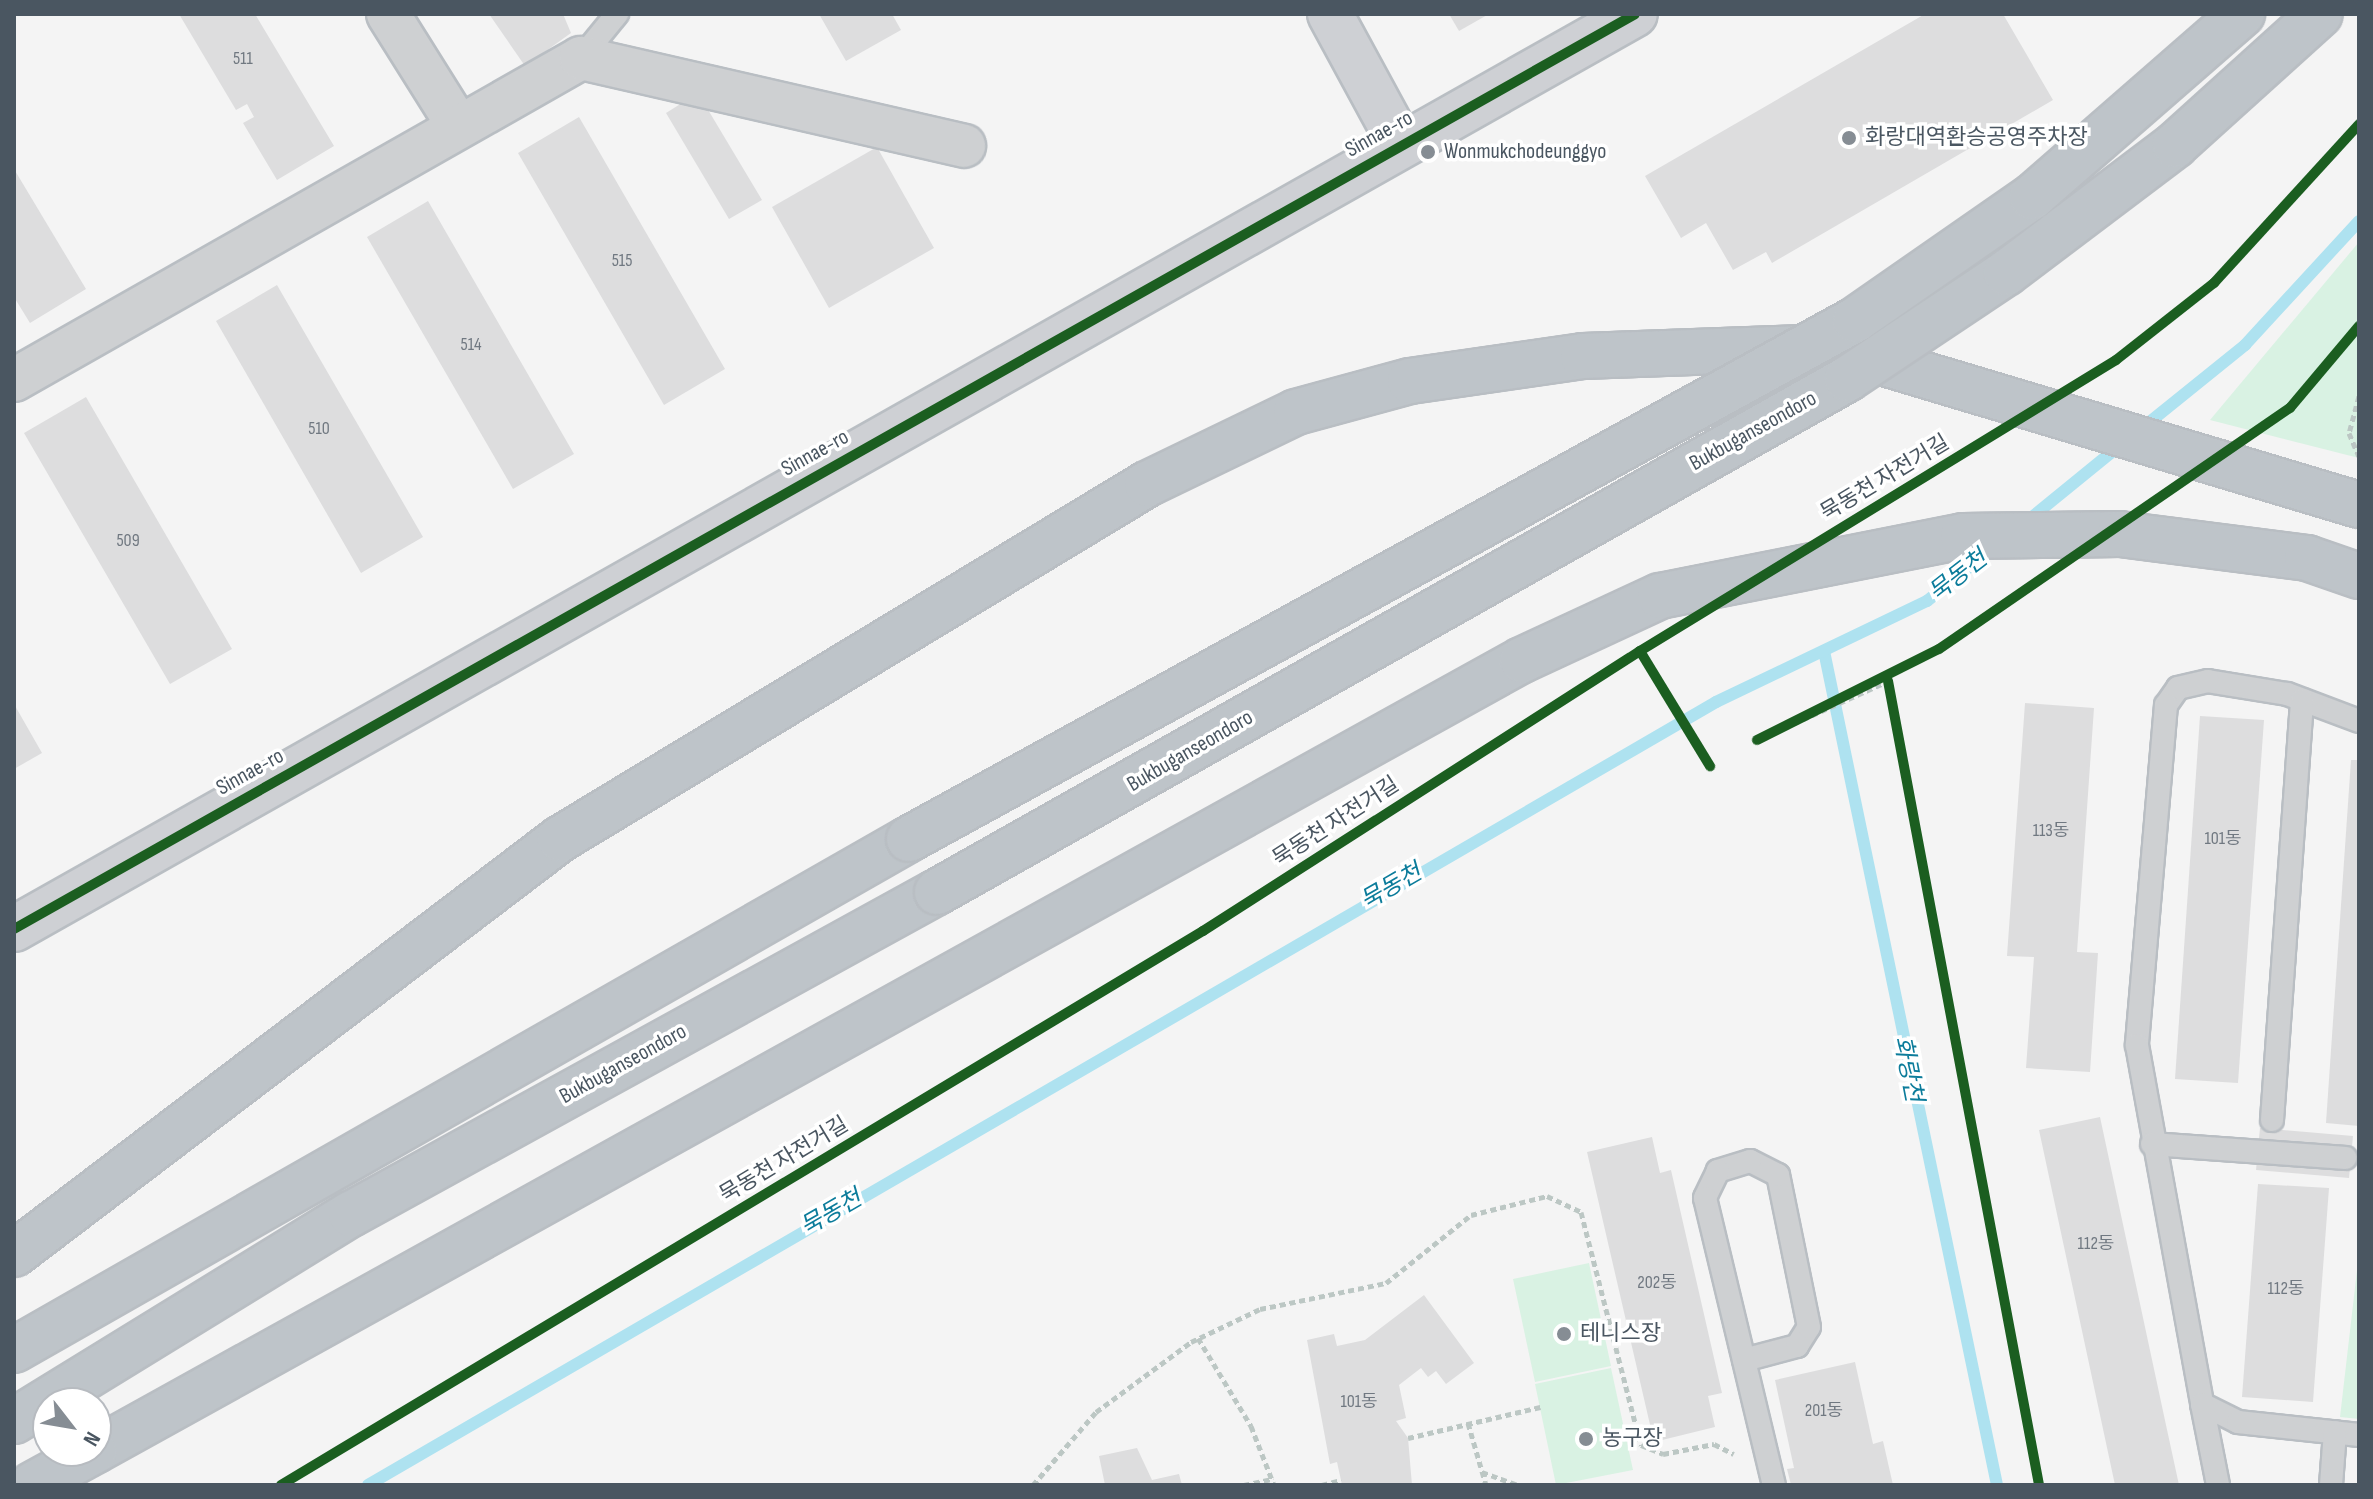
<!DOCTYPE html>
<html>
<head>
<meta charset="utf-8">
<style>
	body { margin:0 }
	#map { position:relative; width:2373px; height:1499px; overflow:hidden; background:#f4f4f4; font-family:"Sofia Sans Condensed","Noto Sans KR",sans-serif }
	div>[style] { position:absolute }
	.green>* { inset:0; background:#d9f2e3 }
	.stream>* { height:12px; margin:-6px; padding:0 6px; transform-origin:6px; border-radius:6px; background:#aee2f0 }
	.building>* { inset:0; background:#ddddde }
	.path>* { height:5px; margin-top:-2.5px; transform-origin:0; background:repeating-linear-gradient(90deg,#bcc7c4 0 6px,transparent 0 10px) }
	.roads { filter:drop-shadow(2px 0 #b9bec3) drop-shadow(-2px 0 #b9bec3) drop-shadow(0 2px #b9bec3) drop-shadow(0 -2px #b9bec3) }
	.lane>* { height:22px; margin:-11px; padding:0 11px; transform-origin:11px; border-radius:11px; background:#ced0d2 }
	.street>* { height:42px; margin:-21px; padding:0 21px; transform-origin:21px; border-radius:21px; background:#ced0d2 }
	.secondary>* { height:44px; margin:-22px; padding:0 22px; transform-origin:22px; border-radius:22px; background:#ced0d4 }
	.highway>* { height:44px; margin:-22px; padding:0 22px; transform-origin:22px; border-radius:22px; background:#bec4c9 }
	.bridges { filter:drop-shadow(2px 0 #b9bec3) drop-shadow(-2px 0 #b9bec3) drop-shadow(0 2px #b9bec3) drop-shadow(0 -2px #b9bec3) }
	.highway-bridge>* { height:44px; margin:-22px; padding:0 22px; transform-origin:22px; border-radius:22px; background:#bec4c9 }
	.cycleway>* { height:10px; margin:-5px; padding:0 5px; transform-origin:5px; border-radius:5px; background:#1b5e20 }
	.dots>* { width:22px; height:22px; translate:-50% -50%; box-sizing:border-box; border:4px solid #fff; border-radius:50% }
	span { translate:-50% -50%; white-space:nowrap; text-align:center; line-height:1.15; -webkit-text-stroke:7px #fff; paint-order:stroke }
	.number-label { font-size:18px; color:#707881 }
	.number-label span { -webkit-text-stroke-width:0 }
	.street-label { font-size:22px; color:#4a5661 }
	.poi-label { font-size:22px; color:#4a5661 }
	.left { translate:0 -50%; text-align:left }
	.water-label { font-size:24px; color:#0c7c9b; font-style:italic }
	.frame { position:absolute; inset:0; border:16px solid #4a5661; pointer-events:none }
	.north { position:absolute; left:32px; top:1387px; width:80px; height:80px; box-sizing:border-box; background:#fff; border:2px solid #b7bbc0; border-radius:50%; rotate:121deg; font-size:22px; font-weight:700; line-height:32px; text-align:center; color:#4a5661 }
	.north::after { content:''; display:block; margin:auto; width:28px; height:36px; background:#868d94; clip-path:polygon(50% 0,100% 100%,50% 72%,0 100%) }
</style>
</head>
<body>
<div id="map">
	<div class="green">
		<div style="clip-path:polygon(2359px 242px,2359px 458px,2210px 420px)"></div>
		<div style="clip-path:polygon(2359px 1253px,2359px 1419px,2340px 1417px)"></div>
		<div style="clip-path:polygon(1589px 1263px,1611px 1366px,1535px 1382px,1513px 1279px)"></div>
		<div style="clip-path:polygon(1611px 1368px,1633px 1470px,1556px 1485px,1535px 1384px)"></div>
	</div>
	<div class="stream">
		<div style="left:2141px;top:429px;width:134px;rotate:-38.9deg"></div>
		<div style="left:2245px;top:345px;width:168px;rotate:-47.4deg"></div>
		<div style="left:2026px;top:522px;width:125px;rotate:-39.2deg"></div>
		<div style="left:1824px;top:651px;width:852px;rotate:78.28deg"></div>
		<div style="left:368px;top:1485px;width:1559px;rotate:-30.15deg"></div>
		<div style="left:1716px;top:702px;width:234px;rotate:-25.6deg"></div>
		<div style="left:1927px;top:601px;width:83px;rotate:-38.7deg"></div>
	</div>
	<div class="building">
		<div style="clip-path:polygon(179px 14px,255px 14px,334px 146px,277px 180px,243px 123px,254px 117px,247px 104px,236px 110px)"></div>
		<div style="clip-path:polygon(489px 14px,563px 14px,571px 33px,525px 66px)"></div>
		<div style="clip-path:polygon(819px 14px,892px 14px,901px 30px,846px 61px)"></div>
		<div style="clip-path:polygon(1449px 14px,1489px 14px,1459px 31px)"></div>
		<div style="clip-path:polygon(1925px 14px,2003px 14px,2053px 100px,1772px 263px,1766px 252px,1733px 270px,1706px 223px,1681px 238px,1645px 176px)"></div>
		<div style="clip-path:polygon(698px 93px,762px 200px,729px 219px,666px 113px)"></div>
		<div style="clip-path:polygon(579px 117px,725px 369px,664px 405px,518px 153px)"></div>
		<div style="clip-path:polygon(877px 147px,934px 248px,829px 308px,772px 207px)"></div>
		<div style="clip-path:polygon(14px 169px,86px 289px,30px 323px,14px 297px)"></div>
		<div style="clip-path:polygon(428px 201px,574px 454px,513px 489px,367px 237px)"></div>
		<div style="clip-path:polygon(277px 285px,423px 537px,361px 573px,216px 321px)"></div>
		<div style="clip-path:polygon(86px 397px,232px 649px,170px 684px,24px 433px)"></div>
		<div style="clip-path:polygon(2025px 703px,2094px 708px,2077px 952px,2098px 953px,2090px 1072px,2026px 1068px,2034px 957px,2007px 956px)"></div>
		<div style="clip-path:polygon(14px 704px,42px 753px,14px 769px)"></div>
		<div style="clip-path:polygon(2200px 716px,2264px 720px,2238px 1083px,2175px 1079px)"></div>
		<div style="clip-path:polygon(2351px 760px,2359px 760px,2359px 1126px,2326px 1123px)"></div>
		<div style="clip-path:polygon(2100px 1117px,2166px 1425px,2179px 1485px,2115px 1485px,2039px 1130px)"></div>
		<div style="clip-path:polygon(2260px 1128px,2353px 1136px,2349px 1178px,2256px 1170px)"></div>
		<div style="clip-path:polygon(1652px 1137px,1660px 1173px,1671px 1170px,1722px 1393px,1708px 1396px,1715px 1427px,1654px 1442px,1587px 1152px)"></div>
		<div style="clip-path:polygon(2258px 1184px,2329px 1188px,2313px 1402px,2242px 1397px)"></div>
		<div style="clip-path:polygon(1424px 1295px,1474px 1363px,1446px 1384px,1436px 1371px,1428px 1377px,1421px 1368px,1399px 1385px,1406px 1418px,1396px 1421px,1408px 1438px,1412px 1485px,1342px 1485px,1337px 1462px,1330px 1464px,1307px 1340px,1334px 1334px,1337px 1346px,1365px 1340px)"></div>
		<div style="clip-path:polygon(1855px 1362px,1873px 1444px,1883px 1441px,1893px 1485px,1791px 1485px,1787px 1469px,1794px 1468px,1775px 1380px)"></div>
		<div style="clip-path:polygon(1137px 1448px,1152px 1480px,1179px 1474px,1182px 1485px,1105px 1485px,1099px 1456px)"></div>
	</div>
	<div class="path">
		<div style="left:2359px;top:396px;width:38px;rotate:105deg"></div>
		<div style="left:2349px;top:433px;width:25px;rotate:67deg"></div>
		<div style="left:1641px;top:652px;width:133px;rotate:58.8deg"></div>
		<div style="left:1757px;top:740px;width:144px;rotate:-24.2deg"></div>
		<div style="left:1198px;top:1338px;width:103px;rotate:58.9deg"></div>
		<div style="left:1251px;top:1426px;width:63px;rotate:68.7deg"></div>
		<div style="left:1468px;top:1423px;width:65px;rotate:73.8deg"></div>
		<div style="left:1408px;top:1438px;width:136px;rotate:-13.2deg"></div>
		<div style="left:1482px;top:1472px;width:37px;rotate:20deg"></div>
		<div style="left:1033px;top:1485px;width:96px;rotate:-49.2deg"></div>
		<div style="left:1096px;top:1412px;width:118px;rotate:-36.4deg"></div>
		<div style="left:1191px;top:1342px;width:76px;rotate:-25.6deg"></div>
		<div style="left:1260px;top:1309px;width:129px;rotate:-11.7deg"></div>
		<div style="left:1386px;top:1283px;width:109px;rotate:-38.7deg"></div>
		<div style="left:1471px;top:1215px;width:78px;rotate:-14deg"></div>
		<div style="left:1547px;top:1196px;width:38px;rotate:25deg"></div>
		<div style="left:1581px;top:1212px;width:241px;rotate:75.6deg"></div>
		<div style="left:1641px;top:1445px;width:24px;rotate:22deg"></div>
		<div style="left:1663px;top:1454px;width:52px;rotate:-11.1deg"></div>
		<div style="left:1714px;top:1444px;width:22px;rotate:27deg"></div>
		<div style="left:1244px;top:1485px;width:30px;rotate:-12deg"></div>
		<div style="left:1322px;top:1485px;width:20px;rotate:-15deg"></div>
	</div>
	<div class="roads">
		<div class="lane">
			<div style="left:581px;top:58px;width:57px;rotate:-50.7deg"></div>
			<div style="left:2359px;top:721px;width:77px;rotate:-159.4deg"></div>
			<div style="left:2287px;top:694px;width:80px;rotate:-170.7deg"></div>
			<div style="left:2208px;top:681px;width:31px;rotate:167deg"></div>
			<div style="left:2178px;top:688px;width:21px;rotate:125deg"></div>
			<div style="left:2166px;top:705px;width:341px;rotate:94.9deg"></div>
			<div style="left:2137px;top:1045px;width:365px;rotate:79.7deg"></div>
			<div style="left:2202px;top:1404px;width:40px;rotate:26.6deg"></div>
			<div style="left:2238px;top:1422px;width:122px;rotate:6.1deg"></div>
			<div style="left:2272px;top:1120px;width:421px;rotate:-85.9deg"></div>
			<div style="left:2152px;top:1144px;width:194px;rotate:4.1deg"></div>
			<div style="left:1744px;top:1360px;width:55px;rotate:-14.8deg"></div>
			<div style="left:1797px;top:1346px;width:22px;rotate:-58deg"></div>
			<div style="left:1809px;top:1327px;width:155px;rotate:-101.5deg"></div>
			<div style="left:1778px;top:1175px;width:31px;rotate:-153deg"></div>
			<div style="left:1750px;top:1161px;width:34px;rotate:163deg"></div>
			<div style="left:1718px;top:1171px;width:30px;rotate:116deg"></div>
			<div style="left:1705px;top:1198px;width:295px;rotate:76.5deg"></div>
			<div style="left:2202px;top:1404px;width:83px;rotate:78.8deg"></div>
			<div style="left:2331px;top:1485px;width:53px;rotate:-85.7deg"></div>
		</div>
		<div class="street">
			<div style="left:388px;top:14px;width:133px;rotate:57.9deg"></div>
			<div style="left:14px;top:380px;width:652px;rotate:-29.59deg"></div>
			<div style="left:581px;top:58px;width:393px;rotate:12.9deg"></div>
		</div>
		<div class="secondary">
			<div style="left:1330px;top:14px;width:149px;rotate:61.5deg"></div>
			<div style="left:14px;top:929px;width:1861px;rotate:-29.44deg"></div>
		</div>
		<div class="highway">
			<div style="left:14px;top:1254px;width:686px;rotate:-37.24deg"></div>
			<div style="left:560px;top:839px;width:686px;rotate:-31.16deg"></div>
			<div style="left:1147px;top:484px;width:165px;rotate:-25.8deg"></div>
			<div style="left:1296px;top:412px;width:118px;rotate:-15.2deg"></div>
			<div style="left:1410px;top:381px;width:175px;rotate:-8.2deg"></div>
			<div style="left:1583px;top:356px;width:248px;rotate:-2.1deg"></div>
			<div style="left:1831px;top:347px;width:551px;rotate:16.66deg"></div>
			<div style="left:14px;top:1350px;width:1031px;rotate:-29.72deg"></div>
			<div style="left:14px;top:1421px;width:395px;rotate:-31.6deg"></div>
			<div style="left:351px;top:1214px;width:669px;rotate:-28.79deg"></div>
			<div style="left:96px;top:1450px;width:1630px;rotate:-28.99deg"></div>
			<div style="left:1522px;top:660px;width:152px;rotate:-24.9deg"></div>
			<div style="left:1660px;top:596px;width:309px;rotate:-11.2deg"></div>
			<div style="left:1963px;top:536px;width:157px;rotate:-0.7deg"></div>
			<div style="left:2120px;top:534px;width:189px;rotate:7.3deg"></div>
			<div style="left:2307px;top:558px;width:55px;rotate:19.1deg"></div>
			<div style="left:32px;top:1485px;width:71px;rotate:-28.7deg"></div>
		</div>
	</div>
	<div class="bridges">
		<div class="highway-bridge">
			<div style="left:909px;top:839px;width:1079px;rotate:-28.75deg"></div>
			<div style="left:1855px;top:320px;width:216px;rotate:-34.8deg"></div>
			<div style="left:2032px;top:197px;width:279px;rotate:-41.1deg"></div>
			<div style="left:937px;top:892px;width:1045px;rotate:-29.41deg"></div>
			<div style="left:1847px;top:379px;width:191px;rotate:-33.7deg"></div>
			<div style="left:2006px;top:273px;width:212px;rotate:-37.1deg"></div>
			<div style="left:2175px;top:145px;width:195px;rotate:-42.1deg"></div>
		</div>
	</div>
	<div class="cycleway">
		<div style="left:1640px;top:651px;width:135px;rotate:58.7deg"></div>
		<div style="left:1888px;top:681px;width:818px;rotate:79.36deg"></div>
		<div style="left:1757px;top:740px;width:203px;rotate:-26.6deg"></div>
		<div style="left:1939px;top:649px;width:426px;rotate:-34.5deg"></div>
		<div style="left:2290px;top:408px;width:107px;rotate:-49.9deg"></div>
		<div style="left:14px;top:929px;width:1861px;rotate:-29.44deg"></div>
		<div style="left:281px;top:1485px;width:1076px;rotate:-31deg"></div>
		<div style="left:1203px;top:931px;width:519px;rotate:-32.65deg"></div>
		<div style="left:1640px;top:651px;width:558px;rotate:-31.44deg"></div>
		<div style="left:2116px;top:360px;width:125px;rotate:-38.2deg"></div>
		<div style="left:2214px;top:283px;width:215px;rotate:-47.6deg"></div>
	</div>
	<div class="dots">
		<div style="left:1849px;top:138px;background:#868d94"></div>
		<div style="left:1428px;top:152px;background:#868d94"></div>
		<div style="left:1564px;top:1334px;background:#868d94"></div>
		<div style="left:1586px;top:1439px;background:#868d94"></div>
	</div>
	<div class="number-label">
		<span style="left:243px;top:59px">511</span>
		<span style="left:622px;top:261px">515</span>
		<span style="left:471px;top:345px">514</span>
		<span style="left:319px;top:429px">510</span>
		<span style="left:128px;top:541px">509</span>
		<span style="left:2051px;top:831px">113동</span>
		<span style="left:2223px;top:839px">101동</span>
		<span style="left:2096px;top:1244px">112동</span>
		<span style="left:1657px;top:1283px">202동</span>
		<span style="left:2286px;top:1289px">112동</span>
		<span style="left:1359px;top:1402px">101동</span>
		<span style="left:1824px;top:1411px">201동</span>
	</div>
	<div class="street-label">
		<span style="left:1379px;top:134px;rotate:-29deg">Sinnae-ro</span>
		<span style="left:1753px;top:431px;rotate:-29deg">Bukbuganseondoro</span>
		<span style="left:815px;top:453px;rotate:-29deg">Sinnae-ro</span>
		<span style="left:1885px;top:478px;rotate:-31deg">묵동천 자전거길</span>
		<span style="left:1190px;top:751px;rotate:-30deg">Bukbuganseondoro</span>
		<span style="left:250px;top:772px;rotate:-29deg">Sinnae-ro</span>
		<span style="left:1336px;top:822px;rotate:-33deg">묵동천 자전거길</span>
		<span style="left:623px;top:1064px;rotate:-29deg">Bukbuganseondoro</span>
		<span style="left:784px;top:1160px;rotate:-31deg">묵동천 자전거길</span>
	</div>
	<div class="poi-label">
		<span class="left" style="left:1865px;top:138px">화랑대역환승공영주차장</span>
		<span class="left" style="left:1444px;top:152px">Wonmukchodeunggyo</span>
		<span class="left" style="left:1580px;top:1334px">테니스장</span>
		<span class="left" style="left:1602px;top:1439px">농구장</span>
	</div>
	<div class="water-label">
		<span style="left:1958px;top:576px;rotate:-38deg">묵동천</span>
		<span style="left:1391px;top:887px;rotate:-30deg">묵동천</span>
		<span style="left:1908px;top:1069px;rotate:79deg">화랑천</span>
		<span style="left:831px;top:1213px;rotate:-30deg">묵동천</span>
	</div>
	<div class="frame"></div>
	<div class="north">N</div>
</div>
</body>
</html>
